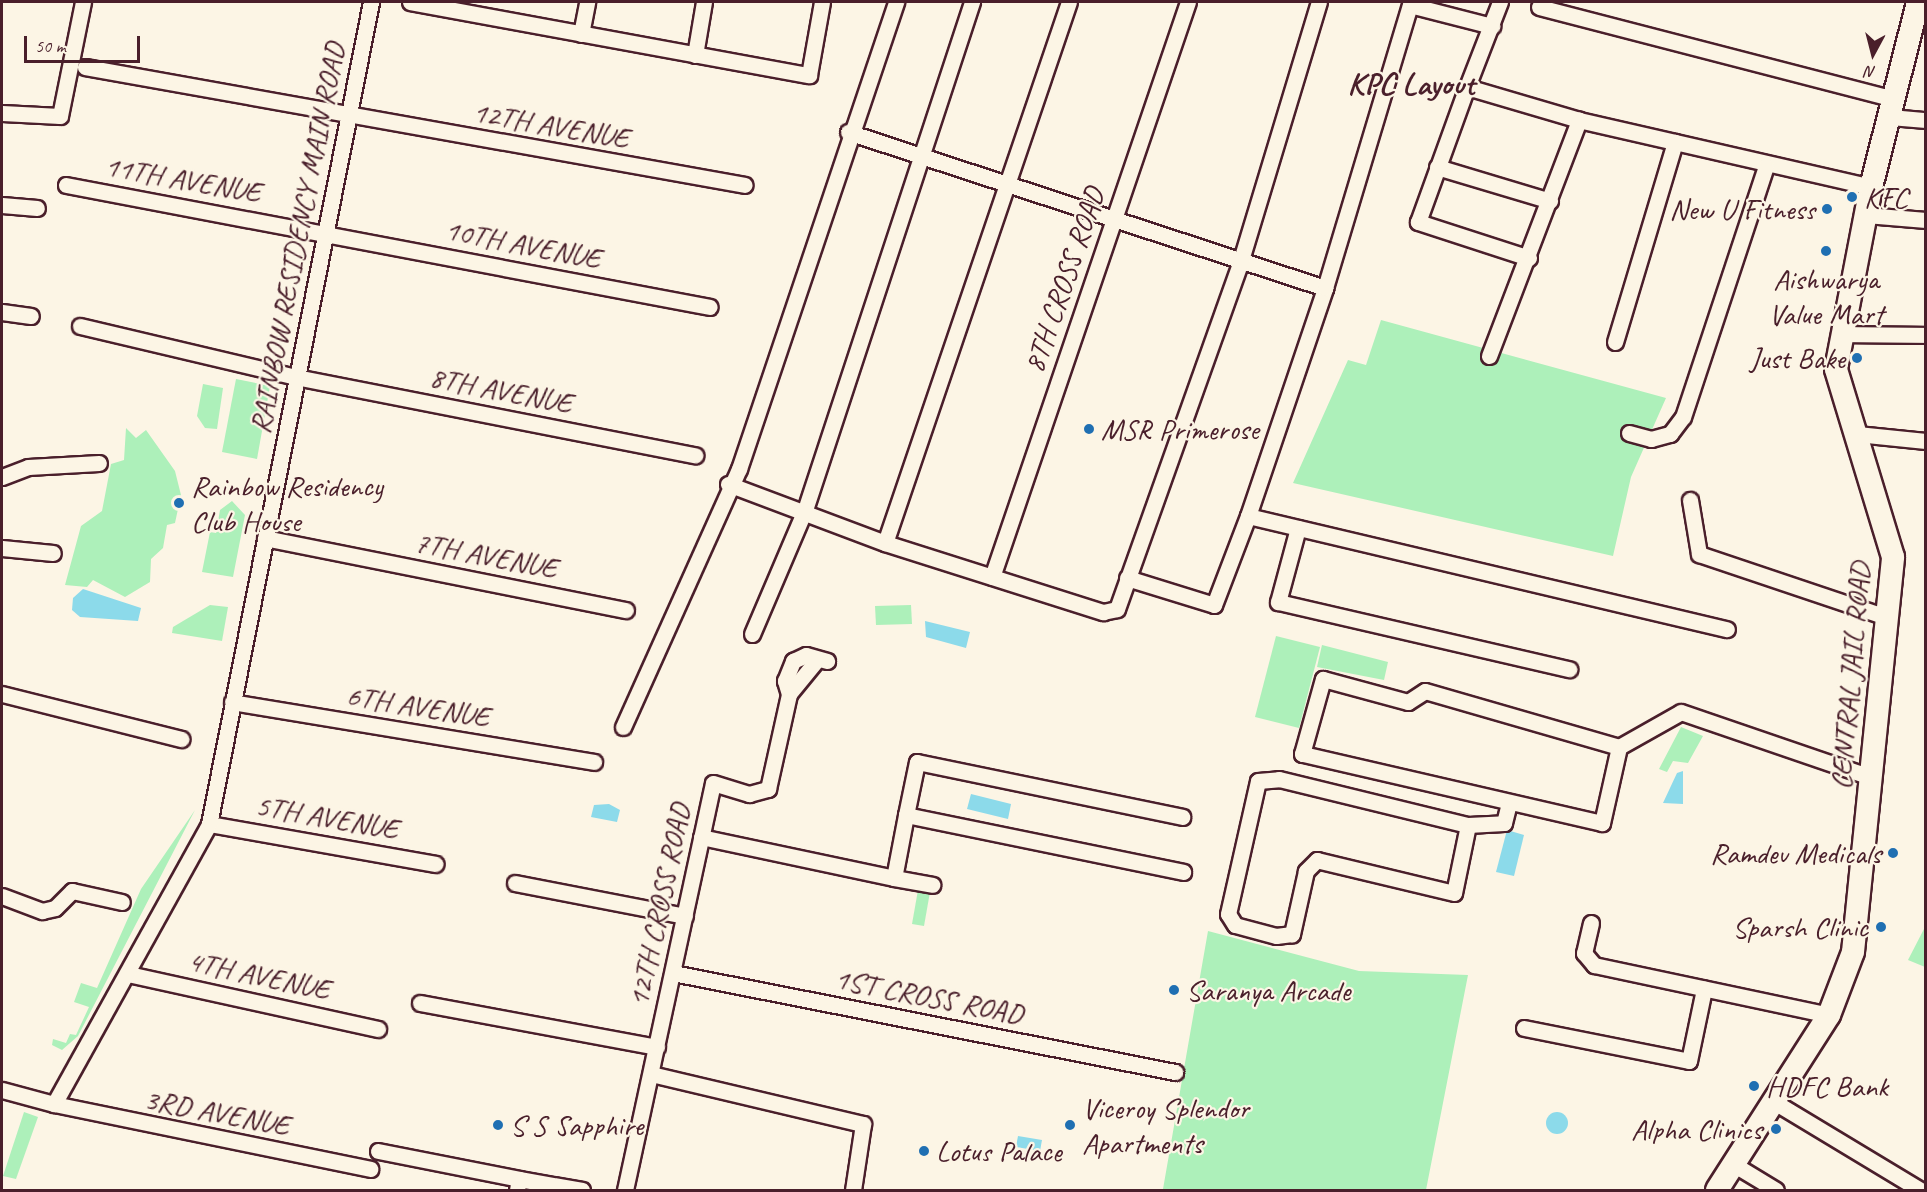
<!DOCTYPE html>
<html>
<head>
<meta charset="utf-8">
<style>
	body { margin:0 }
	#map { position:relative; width:1927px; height:1192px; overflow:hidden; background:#fcf5e5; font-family:Caveat,sans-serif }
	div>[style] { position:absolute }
	.green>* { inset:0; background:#adf0ba }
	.water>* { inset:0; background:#8cdaea }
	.round { border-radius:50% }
	.roads { filter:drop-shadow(2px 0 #4a1f2b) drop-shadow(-2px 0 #4a1f2b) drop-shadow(0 2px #4a1f2b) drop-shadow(0 -2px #4a1f2b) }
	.minor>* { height:15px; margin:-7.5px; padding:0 7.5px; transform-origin:7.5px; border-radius:7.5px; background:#fcf5e5 }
	.secondary>* { height:22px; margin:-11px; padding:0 11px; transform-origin:11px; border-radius:11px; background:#fcf5e5 }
	.dots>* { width:16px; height:16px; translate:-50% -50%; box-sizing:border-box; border:3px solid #fcf5e5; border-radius:50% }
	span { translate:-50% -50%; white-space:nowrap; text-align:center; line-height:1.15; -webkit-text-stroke:4.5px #fcf5e5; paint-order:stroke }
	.street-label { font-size:30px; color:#4a1f2b }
	.poi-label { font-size:30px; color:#4a1f2b }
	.left { translate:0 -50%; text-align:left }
	.right { translate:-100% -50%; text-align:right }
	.neighbourhood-label { font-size:32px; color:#4a1f2b; font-weight:700 }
	.frame { position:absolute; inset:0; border:3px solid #4a1f2b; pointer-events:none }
	.north { position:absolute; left:1843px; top:24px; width:60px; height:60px; -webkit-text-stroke:4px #fcf5e5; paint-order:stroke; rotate:187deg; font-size:16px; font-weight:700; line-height:24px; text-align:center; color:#4a1f2b }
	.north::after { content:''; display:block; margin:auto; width:21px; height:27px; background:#4a1f2b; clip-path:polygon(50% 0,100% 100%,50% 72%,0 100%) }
	.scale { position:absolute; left:24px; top:36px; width:116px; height:27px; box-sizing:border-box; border:3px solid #4a1f2b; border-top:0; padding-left:8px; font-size:18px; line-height:21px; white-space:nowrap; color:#4a1f2b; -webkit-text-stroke:4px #fcf5e5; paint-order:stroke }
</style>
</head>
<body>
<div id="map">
	<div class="green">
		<div style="clip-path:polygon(1381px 320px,1666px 398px,1631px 477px,1613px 556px,1293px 483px,1348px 360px,1366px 365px)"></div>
		<div style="clip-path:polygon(236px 379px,270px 386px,257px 459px,222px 452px)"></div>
		<div style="clip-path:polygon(203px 384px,223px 388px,217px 429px,205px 428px,197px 416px)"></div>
		<div style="clip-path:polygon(126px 428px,136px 438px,146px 430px,175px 471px,181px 495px,175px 523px,167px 525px,163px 548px,151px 559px,150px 582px,125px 597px,93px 580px,87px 587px,65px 585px,81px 526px,102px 511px,111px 464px,124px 460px)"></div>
		<div style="clip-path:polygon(232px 501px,245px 515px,233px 577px,202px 572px,210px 532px,216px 533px,220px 510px)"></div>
		<div style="clip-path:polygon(210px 605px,228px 607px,222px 641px,172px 633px,173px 627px)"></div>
		<div style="clip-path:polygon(911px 605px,912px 624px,876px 625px,875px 606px)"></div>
		<div style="clip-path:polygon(1276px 636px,1320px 647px,1299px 728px,1255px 717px)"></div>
		<div style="clip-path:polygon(1322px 645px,1388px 662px,1384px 680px,1317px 667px)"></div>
		<div style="clip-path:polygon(1681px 727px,1703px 736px,1688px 763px,1673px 761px,1667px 772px,1659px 769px)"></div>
		<div style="clip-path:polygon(195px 810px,78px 1036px,62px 1050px,52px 1045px,53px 1039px,66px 1043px,70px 1034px,76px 1035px,89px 1007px,74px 1002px,81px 983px,97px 988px,141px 889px)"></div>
		<div style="clip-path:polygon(918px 890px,930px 892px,924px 926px,912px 924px)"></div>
		<div style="clip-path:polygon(1925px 927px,1925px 967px,1908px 960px)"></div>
		<div style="clip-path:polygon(1208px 931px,1359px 971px,1468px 975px,1426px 1190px,1163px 1189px)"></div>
		<div style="clip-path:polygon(24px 1112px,38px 1117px,16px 1179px,3px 1176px)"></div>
	</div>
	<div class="water">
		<div style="clip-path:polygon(83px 589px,141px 608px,138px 621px,80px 617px,72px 610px,73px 598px)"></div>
		<div style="clip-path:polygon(925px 621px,970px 632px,966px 648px,926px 637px)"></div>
		<div style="clip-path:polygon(1683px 771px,1683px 804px,1663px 803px,1677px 773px)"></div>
		<div style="clip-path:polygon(971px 794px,1011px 804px,1008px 819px,967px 809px)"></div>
		<div style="clip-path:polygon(609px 804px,620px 810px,617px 822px,591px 817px,594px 805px)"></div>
		<div style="clip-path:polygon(1507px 830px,1524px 835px,1514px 876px,1496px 872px)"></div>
		<div class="round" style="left:1546px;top:1112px;width:22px;height:22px"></div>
		<div style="clip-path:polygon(1018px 1136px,1042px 1140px,1040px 1151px,1016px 1147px)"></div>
	</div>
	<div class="roads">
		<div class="minor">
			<div style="left:410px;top:2px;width:406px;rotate:10.4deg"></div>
			<div style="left:809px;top:75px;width:74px;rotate:-79.9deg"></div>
			<div style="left:1539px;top:7px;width:368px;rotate:14.5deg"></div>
			<div style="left:581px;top:34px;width:33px;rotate:-79deg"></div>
			<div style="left:695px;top:55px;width:54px;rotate:-80.4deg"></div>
			<div style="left:85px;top:67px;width:670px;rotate:10.14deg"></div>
			<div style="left:1467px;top:87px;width:91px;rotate:-68.8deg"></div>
			<div style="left:2px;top:113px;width:58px;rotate:3deg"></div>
			<div style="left:60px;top:116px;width:116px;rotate:-78.6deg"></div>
			<div style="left:1890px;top:117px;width:36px;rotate:5deg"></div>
			<div style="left:848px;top:132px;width:502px;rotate:18.11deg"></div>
			<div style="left:1437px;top:167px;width:118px;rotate:16.7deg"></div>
			<div style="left:66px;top:185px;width:655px;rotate:10.73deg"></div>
			<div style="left:2px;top:205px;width:35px;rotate:5deg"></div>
			<div style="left:1866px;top:215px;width:60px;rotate:4.8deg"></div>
			<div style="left:1529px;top:258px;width:117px;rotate:-162deg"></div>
			<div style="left:1418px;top:222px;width:144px;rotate:-70.1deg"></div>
			<div style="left:1467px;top:87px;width:117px;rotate:16.4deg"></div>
			<div style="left:1579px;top:120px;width:300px;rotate:12.9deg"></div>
			<div style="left:2px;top:312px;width:29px;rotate:8deg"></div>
			<div style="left:80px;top:326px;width:222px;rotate:13.3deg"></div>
			<div style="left:296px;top:377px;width:407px;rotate:11.1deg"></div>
			<div style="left:1843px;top:334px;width:83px;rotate:0.7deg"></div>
			<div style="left:1615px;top:342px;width:209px;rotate:-73.3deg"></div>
			<div style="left:1489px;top:356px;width:253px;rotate:-69.1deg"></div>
			<div style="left:1629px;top:433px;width:23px;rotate:15deg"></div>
			<div style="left:1651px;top:439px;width:20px;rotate:-15deg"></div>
			<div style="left:1670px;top:434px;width:21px;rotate:-53deg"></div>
			<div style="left:1683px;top:417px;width:264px;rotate:-71.7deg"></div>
			<div style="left:1857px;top:434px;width:69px;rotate:5.8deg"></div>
			<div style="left:2px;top:477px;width:28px;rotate:-21deg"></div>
			<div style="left:28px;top:467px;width:71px;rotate:-3.2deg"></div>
			<div style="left:728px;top:484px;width:168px;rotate:20.6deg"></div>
			<div style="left:885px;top:543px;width:229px;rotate:17.6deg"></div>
			<div style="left:1103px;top:612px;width:14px;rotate:-12deg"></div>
			<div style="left:1117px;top:609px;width:370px;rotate:-70.4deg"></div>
			<div style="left:1241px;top:260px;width:270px;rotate:-73.2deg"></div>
			<div style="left:1690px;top:500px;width:55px;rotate:80.5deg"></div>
			<div style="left:1699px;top:554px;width:200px;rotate:18.6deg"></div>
			<div style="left:1248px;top:516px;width:241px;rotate:-71.3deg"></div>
			<div style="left:1325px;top:288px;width:295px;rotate:-73.3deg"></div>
			<div style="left:1410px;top:5px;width:85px;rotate:14.4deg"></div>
			<div style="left:1298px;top:528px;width:77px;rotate:105.1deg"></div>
			<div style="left:1278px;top:602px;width:299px;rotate:13deg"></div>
			<div style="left:265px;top:538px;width:368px;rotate:11.3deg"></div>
			<div style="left:885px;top:543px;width:571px;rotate:-71.22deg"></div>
			<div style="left:2px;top:548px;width:51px;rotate:5.6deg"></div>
			<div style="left:992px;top:577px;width:607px;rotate:-71.18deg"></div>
			<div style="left:1127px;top:578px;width:91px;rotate:17.2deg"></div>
			<div style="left:1214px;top:605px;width:95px;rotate:-69.1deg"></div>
			<div style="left:1248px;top:516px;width:492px;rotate:13.3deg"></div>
			<div style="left:752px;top:634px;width:135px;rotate:-66.9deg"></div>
			<div style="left:805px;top:510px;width:535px;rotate:-71.8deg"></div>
			<div style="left:2px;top:694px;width:185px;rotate:14.1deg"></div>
			<div style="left:789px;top:694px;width:14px;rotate:-107deg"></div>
			<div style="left:785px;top:681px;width:22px;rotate:-68deg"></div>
			<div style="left:793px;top:661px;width:14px;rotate:-25deg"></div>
			<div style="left:806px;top:655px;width:22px;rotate:16deg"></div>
			<div style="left:232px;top:702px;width:367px;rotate:9.4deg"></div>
			<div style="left:623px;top:727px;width:283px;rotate:-65.8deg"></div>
			<div style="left:739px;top:469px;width:493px;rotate:-71.4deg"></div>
			<div style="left:1619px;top:747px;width:78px;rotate:102.6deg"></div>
			<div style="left:1602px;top:823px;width:308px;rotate:-167deg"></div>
			<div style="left:1302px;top:754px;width:78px;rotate:-74.4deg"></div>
			<div style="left:1323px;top:679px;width:88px;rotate:15.1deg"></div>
			<div style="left:1408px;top:702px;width:20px;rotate:-33deg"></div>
			<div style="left:1425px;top:691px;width:202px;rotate:16.1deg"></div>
			<div style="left:1619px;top:747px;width:71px;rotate:-29.4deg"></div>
			<div style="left:1681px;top:712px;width:201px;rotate:18.9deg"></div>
			<div style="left:1279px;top:779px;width:195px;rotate:13.7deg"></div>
			<div style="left:1468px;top:825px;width:69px;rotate:101.6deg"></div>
			<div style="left:1454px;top:893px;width:141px;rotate:-166.5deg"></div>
			<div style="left:1317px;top:860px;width:16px;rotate:135deg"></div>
			<div style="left:1306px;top:871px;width:65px;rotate:102.5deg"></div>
			<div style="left:1292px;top:934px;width:16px;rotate:173deg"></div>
			<div style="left:1276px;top:936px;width:42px;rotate:-165deg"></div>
			<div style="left:1235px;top:925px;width:13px;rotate:-122deg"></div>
			<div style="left:1228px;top:914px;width:136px;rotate:-77.3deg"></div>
			<div style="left:1258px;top:781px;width:21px;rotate:-5deg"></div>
			<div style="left:906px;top:815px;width:54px;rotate:-78.3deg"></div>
			<div style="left:917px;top:762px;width:271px;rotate:11.7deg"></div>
			<div style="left:209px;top:824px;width:230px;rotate:10deg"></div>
			<div style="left:1468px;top:825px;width:36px;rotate:-3deg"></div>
			<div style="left:1504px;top:823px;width:21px;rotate:-76deg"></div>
			<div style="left:701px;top:837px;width:197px;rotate:12deg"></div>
			<div style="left:894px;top:878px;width:64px;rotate:-79.2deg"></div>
			<div style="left:906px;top:815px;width:283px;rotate:11.6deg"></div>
			<div style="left:894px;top:878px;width:39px;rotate:10deg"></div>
			<div style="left:515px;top:883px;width:173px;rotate:11deg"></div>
			<div style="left:2px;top:896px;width:43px;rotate:20.6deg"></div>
			<div style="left:42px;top:911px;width:13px;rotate:-13deg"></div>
			<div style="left:55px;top:908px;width:24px;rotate:-45deg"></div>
			<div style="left:72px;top:891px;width:51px;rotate:12.4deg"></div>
			<div style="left:1591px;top:923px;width:31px;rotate:103deg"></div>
			<div style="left:1584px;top:953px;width:16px;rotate:50deg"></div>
			<div style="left:1594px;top:965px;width:240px;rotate:12deg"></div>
			<div style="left:673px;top:973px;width:512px;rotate:11.16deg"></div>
			<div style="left:128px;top:974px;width:256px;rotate:12.4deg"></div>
			<div style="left:420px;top:1003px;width:241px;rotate:10.5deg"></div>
			<div style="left:1524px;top:1028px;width:168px;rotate:11.3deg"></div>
			<div style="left:1689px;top:1061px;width:74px;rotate:-78.2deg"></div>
			<div style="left:651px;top:1074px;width:218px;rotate:13.3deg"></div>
			<div style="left:863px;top:1124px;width:67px;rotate:98.6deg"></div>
			<div style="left:2px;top:1090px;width:54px;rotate:15.1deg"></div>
			<div style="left:54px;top:1104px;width:320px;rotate:-61deg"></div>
			<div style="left:209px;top:824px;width:838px;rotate:-78.85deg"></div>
			<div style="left:1776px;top:1103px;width:168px;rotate:31.1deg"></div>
			<div style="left:54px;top:1104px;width:323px;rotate:11.6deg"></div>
			<div style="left:378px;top:1151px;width:144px;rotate:11.2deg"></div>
			<div style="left:1733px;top:1164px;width:50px;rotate:31.2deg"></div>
			<div style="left:517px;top:1190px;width:11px;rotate:-80deg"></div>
			<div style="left:519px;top:1179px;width:64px;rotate:9.9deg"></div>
			<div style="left:625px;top:1190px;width:416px;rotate:-77.8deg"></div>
			<div style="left:713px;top:783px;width:38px;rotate:17deg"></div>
			<div style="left:749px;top:794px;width:20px;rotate:-15deg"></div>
			<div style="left:768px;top:789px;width:97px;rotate:-77.5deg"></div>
			<div style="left:789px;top:694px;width:43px;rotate:-50.7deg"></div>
		</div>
		<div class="secondary">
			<div style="left:1717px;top:1190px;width:208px;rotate:-57.4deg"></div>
			<div style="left:1829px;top:1015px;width:67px;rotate:-69.1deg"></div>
			<div style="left:1853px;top:952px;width:397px;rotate:-84.2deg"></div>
			<div style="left:1893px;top:557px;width:196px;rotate:-106.9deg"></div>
			<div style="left:1836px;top:369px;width:185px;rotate:-79.1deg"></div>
			<div style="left:1871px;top:187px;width:191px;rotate:-75.7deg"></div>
		</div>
	</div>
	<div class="dots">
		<div style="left:1852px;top:197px;background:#1f6fb2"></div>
		<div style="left:1827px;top:209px;background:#1f6fb2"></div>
		<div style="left:1826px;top:251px;background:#1f6fb2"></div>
		<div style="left:1857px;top:358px;background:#1f6fb2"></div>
		<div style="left:1089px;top:429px;background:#1f6fb2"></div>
		<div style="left:179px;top:503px;background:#1f6fb2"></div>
		<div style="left:1893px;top:853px;background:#1f6fb2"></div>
		<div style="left:1881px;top:927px;background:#1f6fb2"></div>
		<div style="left:1174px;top:990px;background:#1f6fb2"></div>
		<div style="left:1754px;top:1086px;background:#1f6fb2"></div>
		<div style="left:498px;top:1125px;background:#1f6fb2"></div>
		<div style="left:1070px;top:1125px;background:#1f6fb2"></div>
		<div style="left:1776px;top:1129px;background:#1f6fb2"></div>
		<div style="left:924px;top:1151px;background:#1f6fb2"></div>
	</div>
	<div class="street-label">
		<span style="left:551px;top:125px;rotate:10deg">12TH AVENUE</span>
		<span style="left:183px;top:179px;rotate:10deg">11TH AVENUE</span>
		<span style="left:297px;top:238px;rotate:-79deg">RAINBOW RESIDENCY MAIN ROAD</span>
		<span style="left:523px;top:244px;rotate:11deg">10TH AVENUE</span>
		<span style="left:1064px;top:280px;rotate:-71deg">8TH CROSS ROAD</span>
		<span style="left:501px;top:390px;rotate:11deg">8TH AVENUE</span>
		<span style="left:486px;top:555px;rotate:11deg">7TH AVENUE</span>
		<span style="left:1850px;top:676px;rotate:-85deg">CENTRAL JAIL ROAD</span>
		<span style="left:418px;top:706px;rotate:9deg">6TH AVENUE</span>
		<span style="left:327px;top:817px;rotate:10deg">5TH AVENUE</span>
		<span style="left:659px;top:905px;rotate:-78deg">12TH CROSS ROAD</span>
		<span style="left:259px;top:975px;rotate:12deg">4TH AVENUE</span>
		<span style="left:929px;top:996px;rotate:11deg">1ST CROSS ROAD</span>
		<span style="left:217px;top:1112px;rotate:11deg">3RD AVENUE</span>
	</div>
	<div class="poi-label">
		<span class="left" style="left:1864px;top:197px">KFC</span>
		<span class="right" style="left:1815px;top:209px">New U Fitness</span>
		<span style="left:1826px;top:296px">Aishwarya<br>Value Mart</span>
		<span class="right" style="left:1845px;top:358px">Just Bake</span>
		<span class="left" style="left:1101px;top:429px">MSR Primerose</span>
		<span class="left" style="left:191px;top:503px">Rainbow Residency<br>Club House</span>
		<span class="right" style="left:1881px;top:853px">Ramdev Medicals</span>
		<span class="right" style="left:1868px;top:927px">Sparsh Clinic</span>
		<span class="left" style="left:1186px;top:990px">Saranya Arcade</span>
		<span class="left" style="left:1766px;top:1086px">HDFC Bank</span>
		<span class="left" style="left:1082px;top:1125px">Viceroy Splendor<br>Apartments</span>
		<span class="left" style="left:510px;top:1125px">S S Sapphire</span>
		<span class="right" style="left:1762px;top:1129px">Alpha Clinics</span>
		<span class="left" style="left:936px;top:1151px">Lotus Palace</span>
	</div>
	<div class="neighbourhood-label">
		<span style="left:1411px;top:84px">KPC Layout</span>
	</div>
	<div class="frame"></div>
	<div class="north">N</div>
	<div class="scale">50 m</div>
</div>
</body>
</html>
